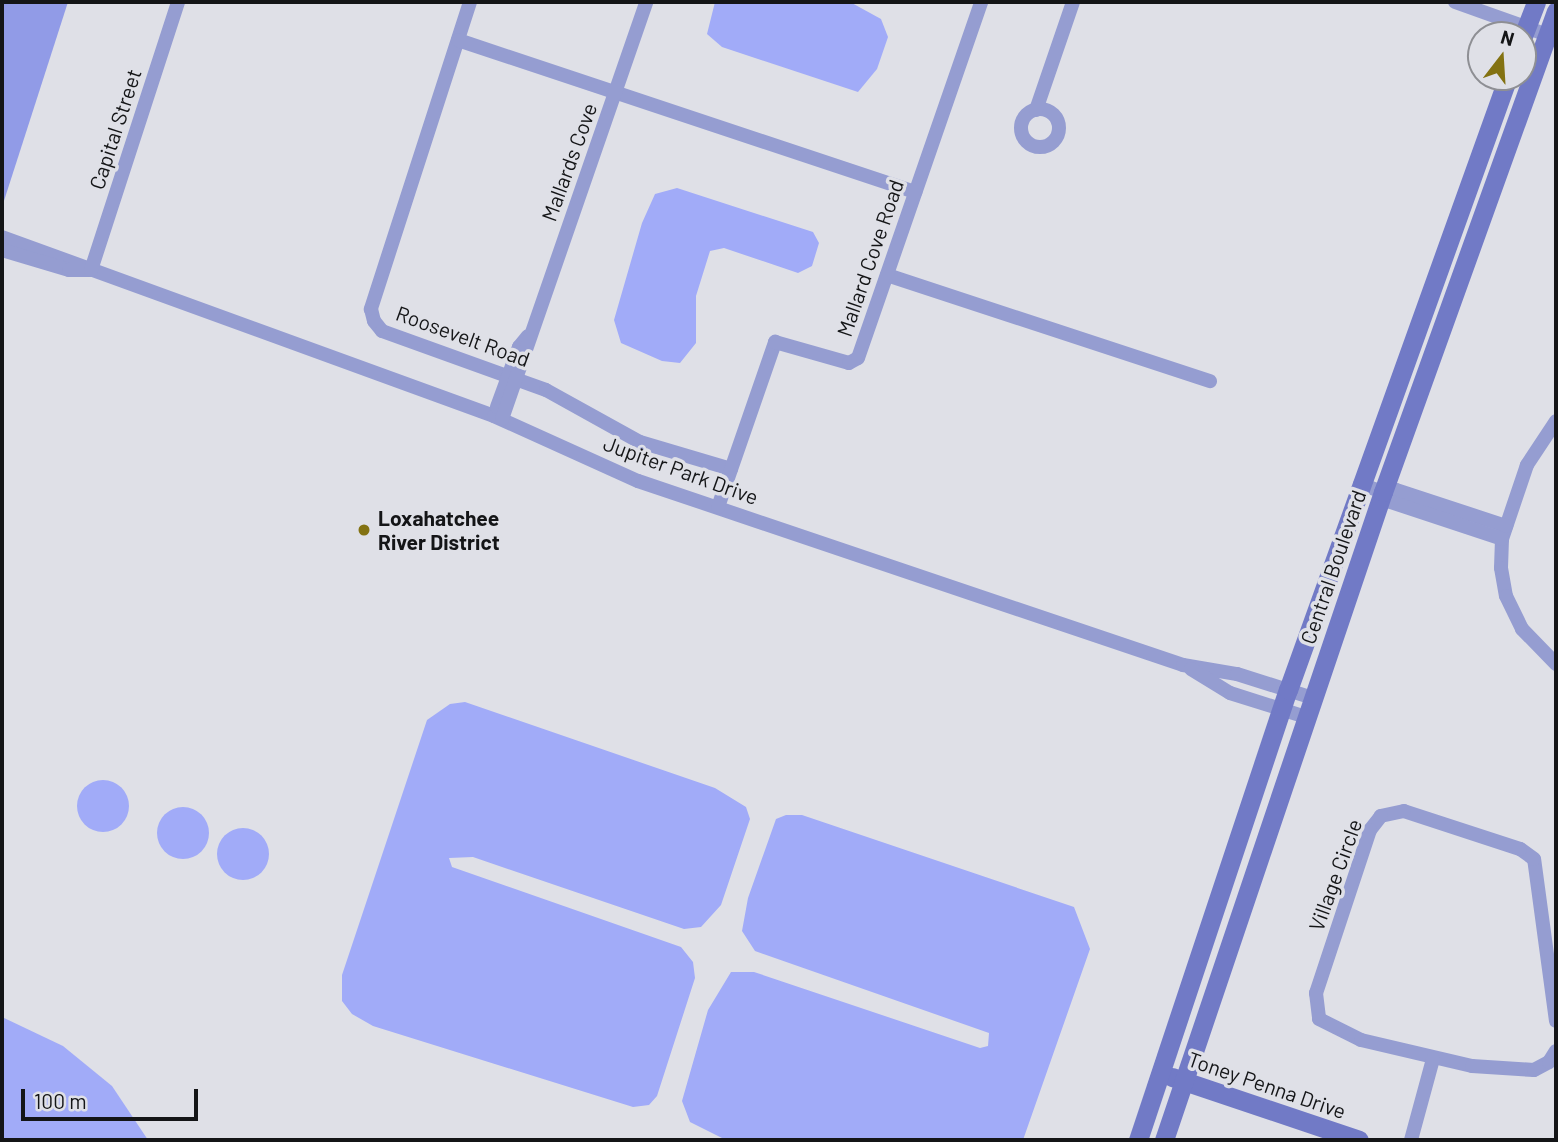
<!DOCTYPE html>
<html>
<head>
<meta charset="utf-8">
<style>
	body { margin:0 }
	#map { position:relative; width:1558px; height:1142px; overflow:hidden; background:#dfe0e7; font-family:Barlow,sans-serif }
	div>[style] { position:absolute }
	.forest>* { inset:0; background:#919be7 }
	.water>* { inset:0; background:#a1abf8 }
	.round { border-radius:50% }
	.street>* { height:14px; margin:-7px; padding:0 7px; transform-origin:7px; border-radius:7px; background:#959dd1 }
	.street>.ring { margin:-7px; padding:0; box-sizing:content-box; background:none; border:14px solid #959dd1; border-radius:50% }
	.secondary>* { height:19px; margin:-9.5px; padding:0 9.5px; transform-origin:9.5px; border-radius:9.5px; background:#717ac6 }
	.dots>* { width:19px; height:19px; translate:-50% -50%; box-sizing:border-box; border:4px solid #dfe0e7; border-radius:50% }
	span { translate:-50% -50%; white-space:nowrap; text-align:center; line-height:1.15; -webkit-text-stroke:7px #dfe0e7; paint-order:stroke }
	.street-label { font-size:21px; color:#141517 }
	.poi-label { font-size:21px; color:#141517; font-weight:700 }
	.left { translate:0 -50%; text-align:left }
	.frame { position:absolute; inset:0; border:4px solid #141517; pointer-events:none }
	.north { position:absolute; left:1467px; top:21px; width:70px; height:70px; box-sizing:border-box; background:#dfe0e7; border:2px solid #8e8f94; border-radius:50%; rotate:17deg; font-size:19px; font-weight:700; line-height:28px; text-align:center; color:#141517 }
	.north::after { content:''; display:block; margin:auto; width:24px; height:32px; background:#837212; clip-path:polygon(50% 0,100% 100%,50% 72%,0 100%) }
	.scale { position:absolute; left:21px; top:1089px; width:177px; height:32px; box-sizing:border-box; border:4px solid #141517; border-top:0; padding-left:9px; font-size:21px; line-height:24px; white-space:nowrap; color:#141517; -webkit-text-stroke:5px #dfe0e7; paint-order:stroke }
</style>
</head>
<body>
<div id="map">
	<div class="forest">
		<div style="clip-path:polygon(2px 2px,68px 2px,2px 207px)"></div>
	</div>
	<div class="water">
		<div style="clip-path:polygon(715px 2px,850px 2px,881px 19px,888px 37px,877px 69px,858px 92px,722px 47px,707px 34px)"></div>
		<div style="clip-path:polygon(677px 188px,813px 232px,819px 243px,812px 266px,798px 273px,724px 248px,710px 251px,696px 296px,696px 343px,680px 363px,662px 361px,621px 343px,614px 320px,642px 223px,655px 194px)"></div>
		<div style="clip-path:polygon(465px 702px,715px 788px,746px 807px,750px 819px,721px 905px,701px 927px,684px 929px,473px 857px,449px 858px,452px 867px,681px 947px,693px 962px,695px 978px,657px 1096px,649px 1105px,633px 1107px,373px 1026px,352px 1014px,342px 1001px,342px 975px,427px 720px,450px 704px)"></div>
		<div class="round" style="left:77px;top:780px;width:52px;height:52px"></div>
		<div class="round" style="left:157px;top:807px;width:52px;height:52px"></div>
		<div style="clip-path:polygon(786px 815px,802px 815px,1074px 907px,1090px 949px,1023px 1140px,726px 1140px,690px 1122px,682px 1101px,708px 1010px,731px 972px,754px 972px,980px 1048px,988px 1046px,989px 1033px,755px 951px,742px 931px,748px 898px,776px 819px)"></div>
		<div class="round" style="left:217px;top:828px;width:52px;height:52px"></div>
		<div style="clip-path:polygon(2px 1017px,63px 1046px,112px 1086px,148px 1140px,2px 1140px)"></div>
	</div>
	<div class="street">
		<div style="left:470px;top:2px;width:323px;rotate:107.9deg"></div>
		<div style="left:371px;top:309px;width:12px;rotate:76deg"></div>
		<div style="left:374px;top:321px;width:13px;rotate:51deg"></div>
		<div style="left:382px;top:331px;width:174px;rotate:19.8deg"></div>
		<div style="left:546px;top:390px;width:107px;rotate:29deg"></div>
		<div style="left:640px;top:442px;width:95px;rotate:16.5deg"></div>
		<div style="left:1455px;top:2px;width:107px;rotate:19.6deg"></div>
		<div style="left:458px;top:40px;width:482px;rotate:18.4deg"></div>
		<div class="ring" style="left:1021px;top:109px;width:24px;height:24px"></div>
		<div style="left:1036px;top:110px;width:114px;rotate:-71.1deg"></div>
		<div style="left:2px;top:237px;width:524px;rotate:19.99deg"></div>
		<div style="left:494px;top:416px;width:158px;rotate:24.3deg"></div>
		<div style="left:638px;top:481px;width:575px;rotate:18.66deg"></div>
		<div style="left:1183px;top:665px;width:55px;rotate:9.5deg"></div>
		<div style="left:1237px;top:674px;width:80px;rotate:17.5deg"></div>
		<div style="left:2px;top:250px;width:70px;rotate:16.6deg"></div>
		<div style="left:69px;top:270px;width:20px"></div>
		<div style="left:91px;top:270px;width:282px;rotate:-72deg"></div>
		<div style="left:887px;top:275px;width:340px;rotate:18.2deg"></div>
		<div style="left:497px;top:407px;width:64px;rotate:-69.9deg"></div>
		<div style="left:519px;top:347px;width:14px;rotate:-51deg"></div>
		<div style="left:502px;top:419px;width:441px;rotate:-70.9deg"></div>
		<div style="left:1556px;top:421px;width:53px;rotate:123.4deg"></div>
		<div style="left:1527px;top:465px;width:78px;rotate:108.7deg"></div>
		<div style="left:1502px;top:539px;width:29px;rotate:92deg"></div>
		<div style="left:1501px;top:568px;width:28px;rotate:80deg"></div>
		<div style="left:1506px;top:596px;width:37px;rotate:64deg"></div>
		<div style="left:1522px;top:629px;width:49px;rotate:45.8deg"></div>
		<div style="left:1360px;top:484px;width:24px;rotate:19deg"></div>
		<div style="left:1383px;top:492px;width:13px;rotate:-9deg"></div>
		<div style="left:1396px;top:490px;width:116px;rotate:18.1deg"></div>
		<div style="left:1383px;top:492px;width:13px;rotate:51deg"></div>
		<div style="left:1391px;top:502px;width:117px;rotate:18.4deg"></div>
		<div style="left:718px;top:507px;width:175px;rotate:-70.9deg"></div>
		<div style="left:775px;top:342px;width:77px;rotate:15.8deg"></div>
		<div style="left:849px;top:363px;width:10px;rotate:-29deg"></div>
		<div style="left:858px;top:358px;width:377px;rotate:-70.9deg"></div>
		<div style="left:1191px;top:669px;width:46px;rotate:31.6deg"></div>
		<div style="left:1230px;top:693px;width:80px;rotate:17.5deg"></div>
		<div style="left:1556px;top:1021px;width:163px;rotate:-97.7deg"></div>
		<div style="left:1534px;top:859px;width:17px;rotate:-144deg"></div>
		<div style="left:1520px;top:849px;width:122px;rotate:-161.9deg"></div>
		<div style="left:1404px;top:811px;width:24px;rotate:168deg"></div>
		<div style="left:1381px;top:816px;width:18px;rotate:128deg"></div>
		<div style="left:1370px;top:830px;width:172px;rotate:108.3deg"></div>
		<div style="left:1316px;top:993px;width:26px;rotate:83deg"></div>
		<div style="left:1319px;top:1019px;width:47px;rotate:26.6deg"></div>
		<div style="left:1361px;top:1040px;width:114px;rotate:13.2deg"></div>
		<div style="left:1472px;top:1066px;width:62px;rotate:3.7deg"></div>
		<div style="left:1534px;top:1070px;width:17px;rotate:-28deg"></div>
		<div style="left:1549px;top:1062px;width:13px;rotate:-58deg"></div>
		<div style="left:1411px;top:1140px;width:84px;rotate:-74.8deg"></div>
	</div>
	<div class="secondary">
		<div style="left:1523px;top:36px;width:36px;rotate:-69deg"></div>
		<div style="left:1172px;top:1077px;width:197px;rotate:18.6deg"></div>
		<div style="left:1138px;top:1140px;width:474px;rotate:-71.6deg"></div>
		<div style="left:1288px;top:690px;width:651px;rotate:-70.26deg"></div>
		<div style="left:1164px;top:1140px;width:684px;rotate:-71.33deg"></div>
		<div style="left:1383px;top:492px;width:511px;rotate:-70.22deg"></div>
	</div>
	<div class="dots">
		<div style="left:364px;top:530px;background:#837212"></div>
	</div>
	<div class="street-label">
		<span style="left:115px;top:129px;rotate:-72deg">Capital Street</span>
		<span style="left:569px;top:162px;rotate:-70deg">Mallards Cove</span>
		<span style="left:870px;top:258px;rotate:-71deg">Mallard Cove Road</span>
		<span style="left:463px;top:336px;rotate:20deg">Roosevelt Road</span>
		<span style="left:681px;top:470px;rotate:20deg">Jupiter Park Drive</span>
		<span style="left:1333px;top:567px;rotate:-71deg">Central Boulevard</span>
		<span style="left:1335px;top:875px;rotate:-70deg">Village Circle</span>
		<span style="left:1267px;top:1085px;rotate:19deg">Toney Penna Drive</span>
	</div>
	<div class="poi-label">
		<span class="left" style="left:378px;top:530px">Loxahatchee<br>River District</span>
	</div>
	<div class="frame"></div>
	<div class="north">N</div>
	<div class="scale">100 m</div>
</div>
</body>
</html>
